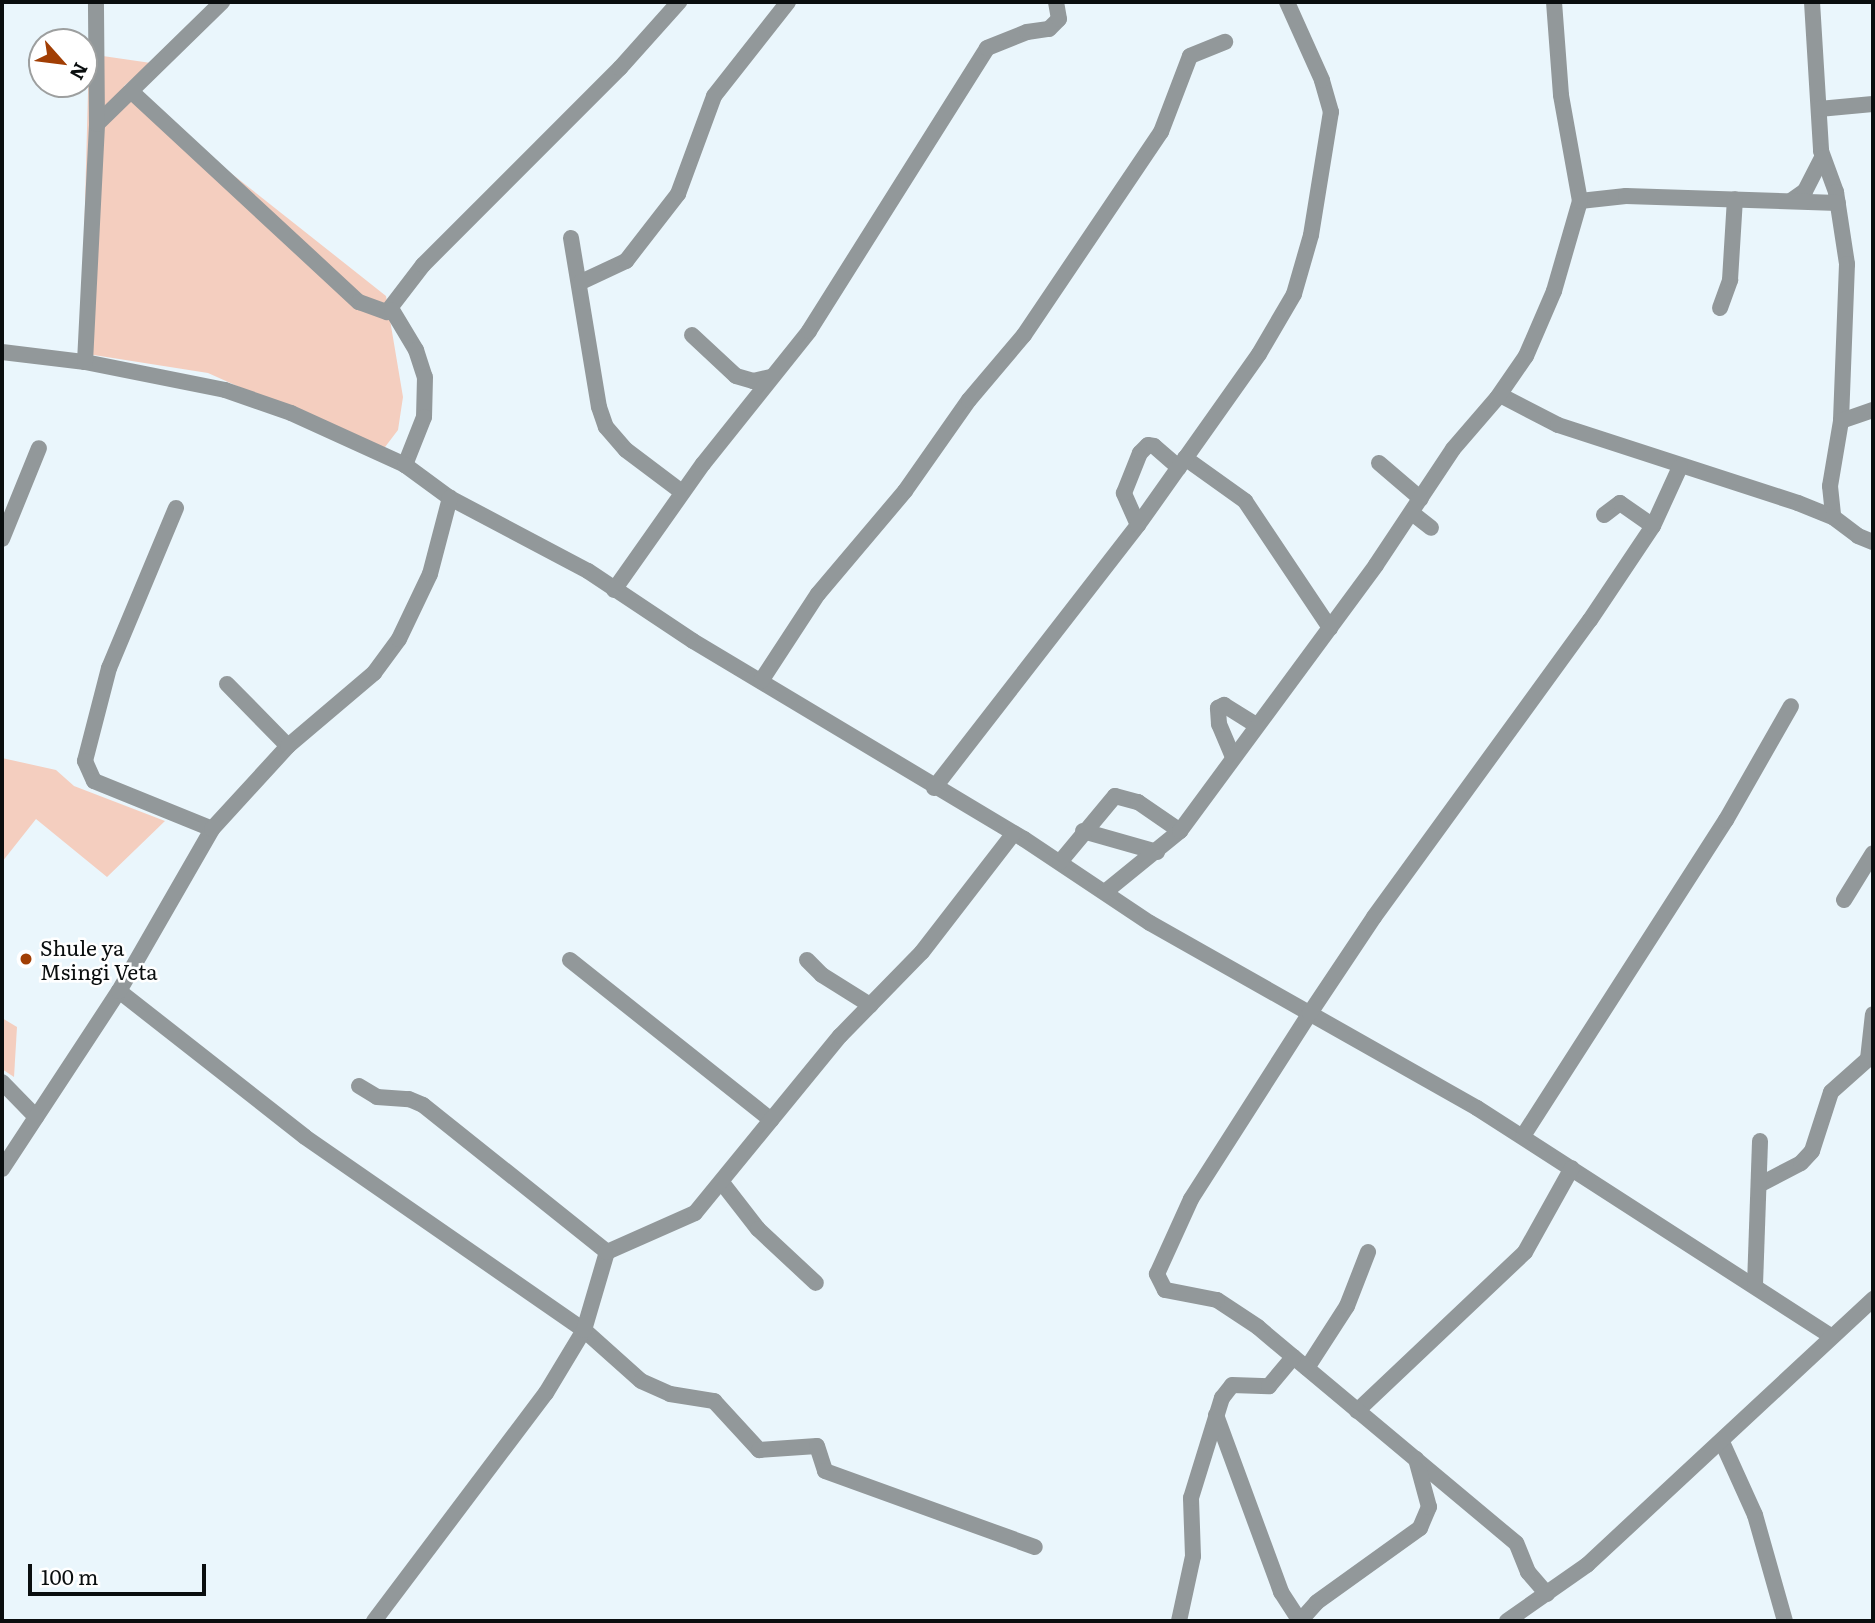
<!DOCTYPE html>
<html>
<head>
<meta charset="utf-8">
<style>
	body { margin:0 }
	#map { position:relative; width:1875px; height:1623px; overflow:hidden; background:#eaf6fc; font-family:Literata,serif }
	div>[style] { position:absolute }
	.green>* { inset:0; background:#f4cebf }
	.minor>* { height:16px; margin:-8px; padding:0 8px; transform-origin:8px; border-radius:8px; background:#92989a }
	.dots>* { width:19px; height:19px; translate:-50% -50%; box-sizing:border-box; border:4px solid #fff; border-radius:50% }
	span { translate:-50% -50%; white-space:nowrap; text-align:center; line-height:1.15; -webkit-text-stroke:5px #fff; paint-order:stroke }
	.poi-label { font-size:21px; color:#0a0e0f }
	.left { translate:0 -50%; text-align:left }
	.frame { position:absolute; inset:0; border:4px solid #0a0e0f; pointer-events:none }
	.north { position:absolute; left:28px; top:28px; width:70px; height:70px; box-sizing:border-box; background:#fff; border:2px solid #9d9f9f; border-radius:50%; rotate:118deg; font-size:19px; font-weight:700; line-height:28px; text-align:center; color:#0a0e0f }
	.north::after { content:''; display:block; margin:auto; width:24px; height:32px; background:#a13e04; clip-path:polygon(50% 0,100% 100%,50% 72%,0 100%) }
	.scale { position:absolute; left:28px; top:1564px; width:178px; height:32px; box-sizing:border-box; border:4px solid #0a0e0f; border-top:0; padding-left:9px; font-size:21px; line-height:24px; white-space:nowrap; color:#0a0e0f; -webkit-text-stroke:5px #fff; paint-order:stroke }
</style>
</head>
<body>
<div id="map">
	<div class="green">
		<div style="clip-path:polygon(89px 54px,151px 63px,124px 86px,131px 94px,386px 296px,403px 397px,398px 430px,382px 451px,208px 373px,81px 353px)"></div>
		<div style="clip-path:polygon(2px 758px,56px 770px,74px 786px,165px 821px,107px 877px,36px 819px,2px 862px)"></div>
		<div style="clip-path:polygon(2px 1018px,17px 1027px,14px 1077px,2px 1069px)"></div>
	</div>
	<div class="minor">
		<div style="left:1812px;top:2px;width:149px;rotate:86.5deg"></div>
		<div style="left:1821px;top:151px;width:44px;rotate:69.9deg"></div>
		<div style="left:1836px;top:192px;width:73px;rotate:81.3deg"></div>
		<div style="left:1847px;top:264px;width:157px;rotate:92.2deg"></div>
		<div style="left:1841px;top:421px;width:66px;rotate:99.6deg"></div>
		<div style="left:1830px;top:486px;width:31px;rotate:84deg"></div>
		<div style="left:133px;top:93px;width:308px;rotate:42.8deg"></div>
		<div style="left:359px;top:302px;width:30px;rotate:20deg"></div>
		<div style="left:387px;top:312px;width:59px;rotate:-52.5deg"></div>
		<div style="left:423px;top:265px;width:279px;rotate:-45deg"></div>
		<div style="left:620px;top:68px;width:89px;rotate:-48.2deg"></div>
		<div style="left:1819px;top:109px;width:54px;rotate:-5.3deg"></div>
		<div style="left:97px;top:124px;width:175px;rotate:-44.3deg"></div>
		<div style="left:1792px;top:200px;width:16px;rotate:-35deg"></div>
		<div style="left:1805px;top:191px;width:37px;rotate:-63deg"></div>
		<div style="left:1580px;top:201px;width:46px;rotate:-6.2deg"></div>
		<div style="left:1626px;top:196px;width:212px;rotate:1.9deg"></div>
		<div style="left:571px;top:238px;width:171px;rotate:80.6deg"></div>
		<div style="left:599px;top:407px;width:21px;rotate:71deg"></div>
		<div style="left:606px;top:427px;width:30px;rotate:49deg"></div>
		<div style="left:626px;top:450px;width:70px;rotate:36.9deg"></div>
		<div style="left:581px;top:282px;width:50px;rotate:-25deg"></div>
		<div style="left:626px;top:261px;width:85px;rotate:-52.2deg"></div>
		<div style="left:678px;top:194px;width:104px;rotate:-69.8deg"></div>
		<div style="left:714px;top:96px;width:120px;rotate:-51.8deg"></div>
		<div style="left:1720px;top:308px;width:30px;rotate:-70deg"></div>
		<div style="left:1730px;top:280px;width:81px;rotate:-86.5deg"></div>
		<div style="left:392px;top:310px;width:47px;rotate:59deg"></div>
		<div style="left:416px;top:350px;width:28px;rotate:72deg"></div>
		<div style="left:425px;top:377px;width:40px;rotate:91.4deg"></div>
		<div style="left:424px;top:417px;width:52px;rotate:111.6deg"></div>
		<div style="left:692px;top:335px;width:60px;rotate:43deg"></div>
		<div style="left:736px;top:376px;width:18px;rotate:16deg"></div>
		<div style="left:753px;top:381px;width:18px;rotate:-13deg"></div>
		<div style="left:2px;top:352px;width:84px;rotate:6.9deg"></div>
		<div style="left:85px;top:362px;width:143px;rotate:11.3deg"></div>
		<div style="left:225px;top:390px;width:70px;rotate:19.2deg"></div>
		<div style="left:291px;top:413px;width:125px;rotate:24.5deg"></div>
		<div style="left:405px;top:465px;width:56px;rotate:36.3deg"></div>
		<div style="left:450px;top:498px;width:156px;rotate:27.9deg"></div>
		<div style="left:588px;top:571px;width:126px;rotate:33.7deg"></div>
		<div style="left:693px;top:641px;width:386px;rotate:30.9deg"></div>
		<div style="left:1024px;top:839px;width:151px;rotate:33.7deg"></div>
		<div style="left:1150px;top:923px;width:376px;rotate:29.5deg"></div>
		<div style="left:1477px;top:1108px;width:422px;rotate:32.8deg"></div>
		<div style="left:85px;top:362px;width:238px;rotate:-87.1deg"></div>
		<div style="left:97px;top:124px;width:122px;rotate:-90.5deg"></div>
		<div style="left:1500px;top:395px;width:65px;rotate:27.3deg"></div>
		<div style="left:1558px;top:425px;width:252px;rotate:18deg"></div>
		<div style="left:1798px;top:503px;width:38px;rotate:22deg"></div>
		<div style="left:1833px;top:517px;width:31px;rotate:37deg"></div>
		<div style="left:1858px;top:536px;width:16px;rotate:22deg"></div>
		<div style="left:1841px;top:421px;width:34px;rotate:-19deg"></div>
		<div style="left:1185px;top:458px;width:74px;rotate:35.6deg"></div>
		<div style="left:1245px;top:501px;width:153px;rotate:56.2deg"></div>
		<div style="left:1379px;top:463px;width:55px;rotate:40.6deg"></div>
		<div style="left:176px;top:508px;width:173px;rotate:112.7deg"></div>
		<div style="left:109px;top:668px;width:96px;rotate:104.5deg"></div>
		<div style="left:85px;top:761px;width:22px;rotate:66deg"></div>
		<div style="left:94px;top:781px;width:127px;rotate:22.1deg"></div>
		<div style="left:1412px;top:513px;width:24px;rotate:38deg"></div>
		<div style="left:1604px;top:515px;width:20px;rotate:-37deg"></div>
		<div style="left:1620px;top:503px;width:40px;rotate:34.9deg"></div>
		<div style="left:1138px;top:525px;width:35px;rotate:-114deg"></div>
		<div style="left:1124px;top:493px;width:43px;rotate:-68.2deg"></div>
		<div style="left:1140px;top:453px;width:11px;rotate:-45deg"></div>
		<div style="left:1148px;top:445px;width:6px;rotate:9deg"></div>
		<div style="left:1154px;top:446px;width:33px;rotate:41deg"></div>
		<div style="left:2px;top:539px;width:98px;rotate:-67.9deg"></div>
		<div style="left:614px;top:590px;width:154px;rotate:-54.8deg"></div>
		<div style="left:703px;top:464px;width:170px;rotate:-51.4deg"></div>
		<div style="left:809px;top:331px;width:334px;rotate:-57.8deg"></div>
		<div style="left:987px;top:48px;width:43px;rotate:-21.8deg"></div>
		<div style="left:1027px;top:32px;width:22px;rotate:-8deg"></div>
		<div style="left:1049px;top:29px;width:14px;rotate:-45deg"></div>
		<div style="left:1059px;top:19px;width:17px;rotate:-100deg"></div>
		<div style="left:761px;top:681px;width:104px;rotate:-56.8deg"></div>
		<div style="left:818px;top:594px;width:135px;rotate:-49.8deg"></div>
		<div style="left:905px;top:491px;width:111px;rotate:-54.9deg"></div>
		<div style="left:969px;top:400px;width:85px;rotate:-49.8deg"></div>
		<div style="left:1024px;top:335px;width:245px;rotate:-56deg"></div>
		<div style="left:1161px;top:132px;width:81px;rotate:-69.1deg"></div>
		<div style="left:1190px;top:56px;width:38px;rotate:-22deg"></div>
		<div style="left:227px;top:684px;width:87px;rotate:45.5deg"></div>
		<div style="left:1233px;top:757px;width:36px;rotate:-113deg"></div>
		<div style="left:1219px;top:724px;width:16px;rotate:-94deg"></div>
		<div style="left:1218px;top:708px;width:7px;rotate:-27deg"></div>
		<div style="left:1224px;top:705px;width:38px;rotate:32deg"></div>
		<div style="left:934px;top:788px;width:333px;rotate:-52.2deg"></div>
		<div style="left:1138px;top:525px;width:209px;rotate:-54.7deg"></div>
		<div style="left:1259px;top:354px;width:69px;rotate:-59.7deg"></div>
		<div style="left:1294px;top:294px;width:61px;rotate:-73.9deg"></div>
		<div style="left:1311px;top:235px;width:125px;rotate:-80.8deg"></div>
		<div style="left:1331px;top:112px;width:33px;rotate:-106deg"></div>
		<div style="left:1322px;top:80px;width:85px;rotate:-114.2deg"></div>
		<div style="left:1083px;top:831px;width:77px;rotate:15.8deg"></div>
		<div style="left:1060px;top:862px;width:86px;rotate:-50.2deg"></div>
		<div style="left:1115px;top:796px;width:24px;rotate:15deg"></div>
		<div style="left:1138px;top:802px;width:51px;rotate:34.6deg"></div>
		<div style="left:1105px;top:892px;width:97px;rotate:-39.1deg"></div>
		<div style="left:1180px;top:831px;width:330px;rotate:-53.6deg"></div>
		<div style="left:1376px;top:565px;width:139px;rotate:-56.4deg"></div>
		<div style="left:1453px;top:449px;width:67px;rotate:-49.2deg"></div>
		<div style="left:1497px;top:398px;width:51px;rotate:-55.4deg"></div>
		<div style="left:1526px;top:356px;width:71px;rotate:-66.7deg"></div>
		<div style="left:1554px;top:291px;width:94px;rotate:-73.9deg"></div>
		<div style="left:1580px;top:201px;width:108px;rotate:-100.2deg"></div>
		<div style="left:1561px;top:95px;width:93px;rotate:-94.3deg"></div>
		<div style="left:1844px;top:900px;width:55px;rotate:-58.3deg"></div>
		<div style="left:570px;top:960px;width:257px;rotate:38.5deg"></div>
		<div style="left:807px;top:960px;width:21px;rotate:45deg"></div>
		<div style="left:822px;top:975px;width:57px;rotate:32deg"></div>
		<div style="left:119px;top:991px;width:236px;rotate:38.1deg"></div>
		<div style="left:305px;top:1137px;width:339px;rotate:34.7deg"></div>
		<div style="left:584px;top:1330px;width:76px;rotate:41.8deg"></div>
		<div style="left:641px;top:1381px;width:32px;rotate:24deg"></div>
		<div style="left:670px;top:1394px;width:45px;rotate:9deg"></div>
		<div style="left:714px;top:1401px;width:67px;rotate:47.4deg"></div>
		<div style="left:759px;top:1450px;width:58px;rotate:-3.9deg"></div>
		<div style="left:817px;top:1446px;width:26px;rotate:72deg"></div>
		<div style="left:825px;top:1471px;width:223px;rotate:19.9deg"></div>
		<div style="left:2px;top:1082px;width:49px;rotate:45.8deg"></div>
		<div style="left:359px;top:1086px;width:21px;rotate:31deg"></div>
		<div style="left:377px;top:1097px;width:32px;rotate:4deg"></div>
		<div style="left:409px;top:1099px;width:15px;rotate:23deg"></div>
		<div style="left:423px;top:1105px;width:236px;rotate:38.6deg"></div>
		<div style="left:1523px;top:1136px;width:376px;rotate:-57.3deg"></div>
		<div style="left:1726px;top:820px;width:131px;rotate:-60.3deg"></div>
		<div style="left:2px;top:1169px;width:213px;rotate:-56.7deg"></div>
		<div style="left:119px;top:991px;width:187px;rotate:-60.1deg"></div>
		<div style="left:212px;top:829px;width:113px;rotate:-47.5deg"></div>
		<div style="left:288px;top:746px;width:113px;rotate:-40.3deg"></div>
		<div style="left:374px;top:673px;width:42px;rotate:-53.7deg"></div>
		<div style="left:399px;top:639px;width:72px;rotate:-64.5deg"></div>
		<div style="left:430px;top:574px;width:79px;rotate:-75.3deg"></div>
		<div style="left:723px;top:1184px;width:57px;rotate:52.1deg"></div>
		<div style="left:758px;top:1229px;width:79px;rotate:43deg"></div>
		<div style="left:1759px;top:1185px;width:47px;rotate:-27.6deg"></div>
		<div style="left:1801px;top:1163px;width:16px;rotate:-47deg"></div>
		<div style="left:1812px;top:1151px;width:62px;rotate:-72.1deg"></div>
		<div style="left:1831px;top:1092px;width:50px;rotate:-41.7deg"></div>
		<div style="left:1868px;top:1059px;width:45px;rotate:-83.7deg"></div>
		<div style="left:1755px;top:1285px;width:144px;rotate:-88deg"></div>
		<div style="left:1307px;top:1368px;width:74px;rotate:-57.2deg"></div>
		<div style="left:1347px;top:1306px;width:58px;rotate:-68.7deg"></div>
		<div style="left:1357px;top:1411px;width:231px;rotate:-43.4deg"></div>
		<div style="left:1525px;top:1252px;width:96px;rotate:-60.8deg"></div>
		<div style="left:1216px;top:1415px;width:189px;rotate:69.8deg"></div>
		<div style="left:1281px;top:1592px;width:35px;rotate:57deg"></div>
		<div style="left:1722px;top:1442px;width:80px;rotate:65.7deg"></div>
		<div style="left:1755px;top:1515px;width:110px;rotate:74.2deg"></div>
		<div style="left:1547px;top:1594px;width:29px;rotate:-131deg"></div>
		<div style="left:1528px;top:1572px;width:31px;rotate:-112deg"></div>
		<div style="left:1516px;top:1543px;width:336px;rotate:-140.1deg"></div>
		<div style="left:1258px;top:1327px;width:49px;rotate:-146.6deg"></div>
		<div style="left:1217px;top:1300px;width:53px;rotate:-169.1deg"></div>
		<div style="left:1165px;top:1290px;width:18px;rotate:-117deg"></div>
		<div style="left:1157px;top:1274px;width:82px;rotate:-65.6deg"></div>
		<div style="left:1191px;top:1199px;width:221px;rotate:-57.4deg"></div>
		<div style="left:1310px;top:1013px;width:115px;rotate:-56.3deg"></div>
		<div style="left:1374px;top:917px;width:367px;rotate:-54deg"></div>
		<div style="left:1590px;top:620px;width:113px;rotate:-56.2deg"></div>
		<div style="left:1653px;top:526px;width:65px;rotate:-65.4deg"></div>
		<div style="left:374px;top:1621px;width:286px;rotate:-53deg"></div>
		<div style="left:546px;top:1393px;width:74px;rotate:-58.9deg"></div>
		<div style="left:584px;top:1330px;width:81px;rotate:-73.6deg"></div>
		<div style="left:607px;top:1252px;width:96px;rotate:-23.9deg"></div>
		<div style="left:695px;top:1213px;width:229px;rotate:-50.7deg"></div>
		<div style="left:840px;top:1036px;width:117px;rotate:-45.7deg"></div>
		<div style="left:922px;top:952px;width:150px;rotate:-52.3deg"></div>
		<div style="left:1179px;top:1621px;width:66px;rotate:-77.8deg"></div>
		<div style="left:1193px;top:1556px;width:58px;rotate:-92deg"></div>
		<div style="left:1191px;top:1498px;width:105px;rotate:-72.8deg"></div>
		<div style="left:1222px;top:1398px;width:16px;rotate:-52deg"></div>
		<div style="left:1232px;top:1385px;width:37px;rotate:2deg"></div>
		<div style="left:1269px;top:1386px;width:38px;rotate:-50deg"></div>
		<div style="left:1300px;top:1621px;width:25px;rotate:-48deg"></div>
		<div style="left:1317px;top:1602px;width:127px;rotate:-35.7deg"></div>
		<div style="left:1420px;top:1528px;width:23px;rotate:-67deg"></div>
		<div style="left:1429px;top:1507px;width:50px;rotate:-105.2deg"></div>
		<div style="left:1507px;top:1621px;width:98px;rotate:-35deg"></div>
		<div style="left:1587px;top:1565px;width:391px;rotate:-42.9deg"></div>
	</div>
	<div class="dots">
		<div style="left:26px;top:959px;background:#a13e04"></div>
	</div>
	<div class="poi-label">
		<span class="left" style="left:40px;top:959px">Shule ya<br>Msingi Veta</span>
	</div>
	<div class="frame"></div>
	<div class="north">N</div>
	<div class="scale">100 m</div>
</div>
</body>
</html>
